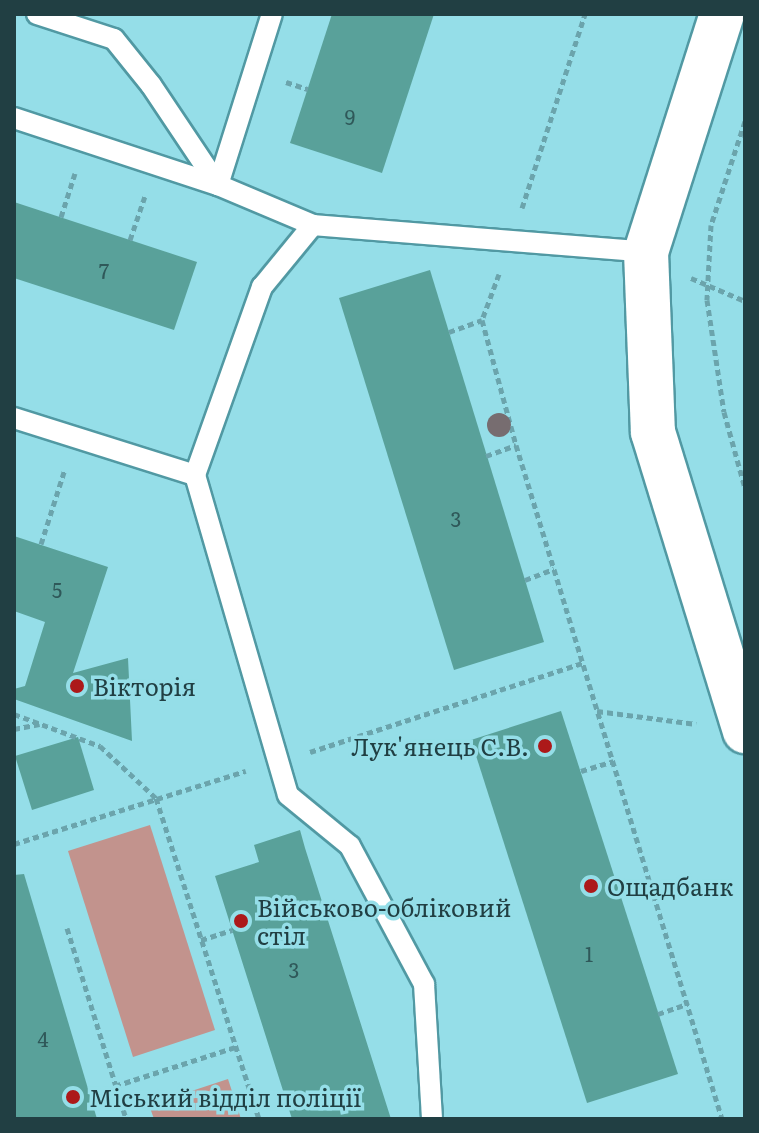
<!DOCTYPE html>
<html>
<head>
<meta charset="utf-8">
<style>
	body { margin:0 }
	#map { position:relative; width:759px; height:1133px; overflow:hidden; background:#95dee8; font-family:Literata,serif }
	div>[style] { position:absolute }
	.green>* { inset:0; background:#c2938d }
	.building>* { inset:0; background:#59a19a }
	.path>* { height:5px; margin-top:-2.5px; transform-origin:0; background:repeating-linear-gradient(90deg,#6ba4ac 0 6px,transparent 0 10px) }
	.roads { filter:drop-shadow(2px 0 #5199a3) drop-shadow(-2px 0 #5199a3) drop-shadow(0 2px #5199a3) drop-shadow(0 -2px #5199a3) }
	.lane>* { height:20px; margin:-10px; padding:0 10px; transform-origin:10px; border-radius:10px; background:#fff }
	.secondary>* { height:44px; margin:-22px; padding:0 22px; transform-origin:22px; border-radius:22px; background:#fff }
	.trees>* { width:24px; height:24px; margin:-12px; border-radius:50%; background:#776d70 }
	.dots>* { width:22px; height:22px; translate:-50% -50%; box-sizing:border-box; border:4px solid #95dee8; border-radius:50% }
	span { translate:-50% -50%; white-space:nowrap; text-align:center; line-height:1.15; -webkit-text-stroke:7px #95dee8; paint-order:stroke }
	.number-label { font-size:20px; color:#2f5859 }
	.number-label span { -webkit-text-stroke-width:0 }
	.poi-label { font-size:24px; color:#213f43 }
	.left { translate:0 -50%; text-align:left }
	.right { translate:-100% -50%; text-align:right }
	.frame { position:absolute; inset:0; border:16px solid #213f43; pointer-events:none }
</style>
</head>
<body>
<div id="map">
	<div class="green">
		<div style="clip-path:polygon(150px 825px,215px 1030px,133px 1057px,68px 851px)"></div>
		<div style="clip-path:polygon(228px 1079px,241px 1119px,154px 1119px,149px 1105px)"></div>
	</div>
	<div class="building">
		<div style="clip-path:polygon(332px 14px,434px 14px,382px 173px,290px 143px)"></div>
		<div style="clip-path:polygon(14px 202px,197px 262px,174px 330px,14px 278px)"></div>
		<div style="clip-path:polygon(430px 270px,544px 642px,454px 670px,339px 298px)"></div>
		<div style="clip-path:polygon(14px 536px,108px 567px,73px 673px,128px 658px,132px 741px,14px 699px,14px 689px,25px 686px,45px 622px,14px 611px)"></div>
		<div style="clip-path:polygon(561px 711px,678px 1074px,587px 1103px,471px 740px)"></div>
		<div style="clip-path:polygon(78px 737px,94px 790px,32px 810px,15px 756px)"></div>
		<div style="clip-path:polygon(300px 830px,305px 848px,391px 1119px,292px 1119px,215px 876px,259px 862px,254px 845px)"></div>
		<div style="clip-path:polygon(24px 874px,89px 1092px,97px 1119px,14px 1119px,14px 875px)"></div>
	</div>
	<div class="path">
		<div style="left:286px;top:82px;width:23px;rotate:18deg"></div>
		<div style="left:745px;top:121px;width:109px;rotate:108.1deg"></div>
		<div style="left:711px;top:225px;width:75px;rotate:93.1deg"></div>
		<div style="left:707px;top:300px;width:113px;rotate:81.4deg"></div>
		<div style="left:724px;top:412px;width:79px;rotate:74.6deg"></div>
		<div style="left:522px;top:208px;width:204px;rotate:-72deg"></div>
		<div style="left:61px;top:217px;width:46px;rotate:-72.3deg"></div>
		<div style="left:130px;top:240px;width:46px;rotate:-71.2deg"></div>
		<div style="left:499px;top:274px;width:49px;rotate:110.3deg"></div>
		<div style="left:482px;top:320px;width:130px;rotate:74.8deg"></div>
		<div style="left:516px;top:445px;width:705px;rotate:73deg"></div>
		<div style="left:691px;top:278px;width:59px;rotate:23.1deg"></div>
		<div style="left:449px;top:332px;width:35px;rotate:-20deg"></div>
		<div style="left:486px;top:456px;width:32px;rotate:-20deg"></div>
		<div style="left:41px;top:544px;width:79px;rotate:-72.3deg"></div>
		<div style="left:525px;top:580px;width:31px;rotate:-21deg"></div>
		<div style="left:597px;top:711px;width:100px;rotate:7.5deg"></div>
		<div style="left:14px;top:714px;width:92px;rotate:20.4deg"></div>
		<div style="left:100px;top:746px;width:76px;rotate:42.9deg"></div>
		<div style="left:156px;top:798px;width:337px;rotate:72.2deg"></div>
		<div style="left:14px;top:729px;width:26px;rotate:-11deg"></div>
		<div style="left:310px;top:752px;width:287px;rotate:-18.1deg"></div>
		<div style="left:581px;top:771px;width:34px;rotate:-17deg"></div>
		<div style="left:14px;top:844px;width:243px;rotate:-17.5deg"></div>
		<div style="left:619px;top:892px;width:33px;rotate:-18deg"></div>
		<div style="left:67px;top:928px;width:200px;rotate:72.8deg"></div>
		<div style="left:201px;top:940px;width:33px;rotate:-18deg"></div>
		<div style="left:658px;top:1014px;width:31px;rotate:-19deg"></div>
		<div style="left:115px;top:1086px;width:127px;rotate:-17.9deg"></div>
	</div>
	<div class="roads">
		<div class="lane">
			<div style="left:37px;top:14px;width:81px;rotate:18deg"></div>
			<div style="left:114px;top:39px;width:59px;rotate:51.2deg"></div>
			<div style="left:151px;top:85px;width:120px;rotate:56.2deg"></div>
			<div style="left:14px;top:118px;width:215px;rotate:18.2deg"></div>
			<div style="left:218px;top:185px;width:103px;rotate:22.8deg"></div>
			<div style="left:313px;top:225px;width:334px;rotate:4.6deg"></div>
			<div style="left:218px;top:185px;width:179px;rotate:-72.5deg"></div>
			<div style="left:14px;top:418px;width:190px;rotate:17.5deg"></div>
			<div style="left:195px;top:475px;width:200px;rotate:-70.4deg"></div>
			<div style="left:262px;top:287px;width:80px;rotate:-50.6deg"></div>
			<div style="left:195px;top:475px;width:333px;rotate:73.8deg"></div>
			<div style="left:288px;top:795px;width:80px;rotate:39.4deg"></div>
			<div style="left:350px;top:846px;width:157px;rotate:61.8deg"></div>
			<div style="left:424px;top:984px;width:135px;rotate:86.6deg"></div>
		</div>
		<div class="secondary">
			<div style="left:722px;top:14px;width:250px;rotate:107.7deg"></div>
			<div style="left:646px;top:252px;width:180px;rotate:87.8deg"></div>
			<div style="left:653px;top:432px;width:313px;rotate:72.9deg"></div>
		</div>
	</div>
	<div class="trees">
		<div style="left:499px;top:425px"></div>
	</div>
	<div class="dots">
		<div style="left:77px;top:686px;background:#ac191a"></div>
		<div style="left:545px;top:746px;background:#ac191a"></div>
		<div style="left:591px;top:886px;background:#ac191a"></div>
		<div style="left:241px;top:921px;background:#ac191a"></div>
		<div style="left:73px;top:1097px;background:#ac191a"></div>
	</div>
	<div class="number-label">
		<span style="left:350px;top:116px">9</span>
		<span style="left:104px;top:270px">7</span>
		<span style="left:456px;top:518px">3</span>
		<span style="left:57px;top:589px">5</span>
		<span style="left:589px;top:953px">1</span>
		<span style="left:294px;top:969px">3</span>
		<span style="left:43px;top:1038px">4</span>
	</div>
	<div class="poi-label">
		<span class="left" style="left:93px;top:686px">Вікторія</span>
		<span class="right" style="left:529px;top:746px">Лук'янець С.В.</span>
		<span class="left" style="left:607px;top:886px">Ощадбанк</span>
		<span class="left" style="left:257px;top:921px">Військово-обліковий<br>стіл</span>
		<span class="left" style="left:89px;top:1097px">Міський відділ поліції</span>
	</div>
	<div class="frame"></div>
</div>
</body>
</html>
